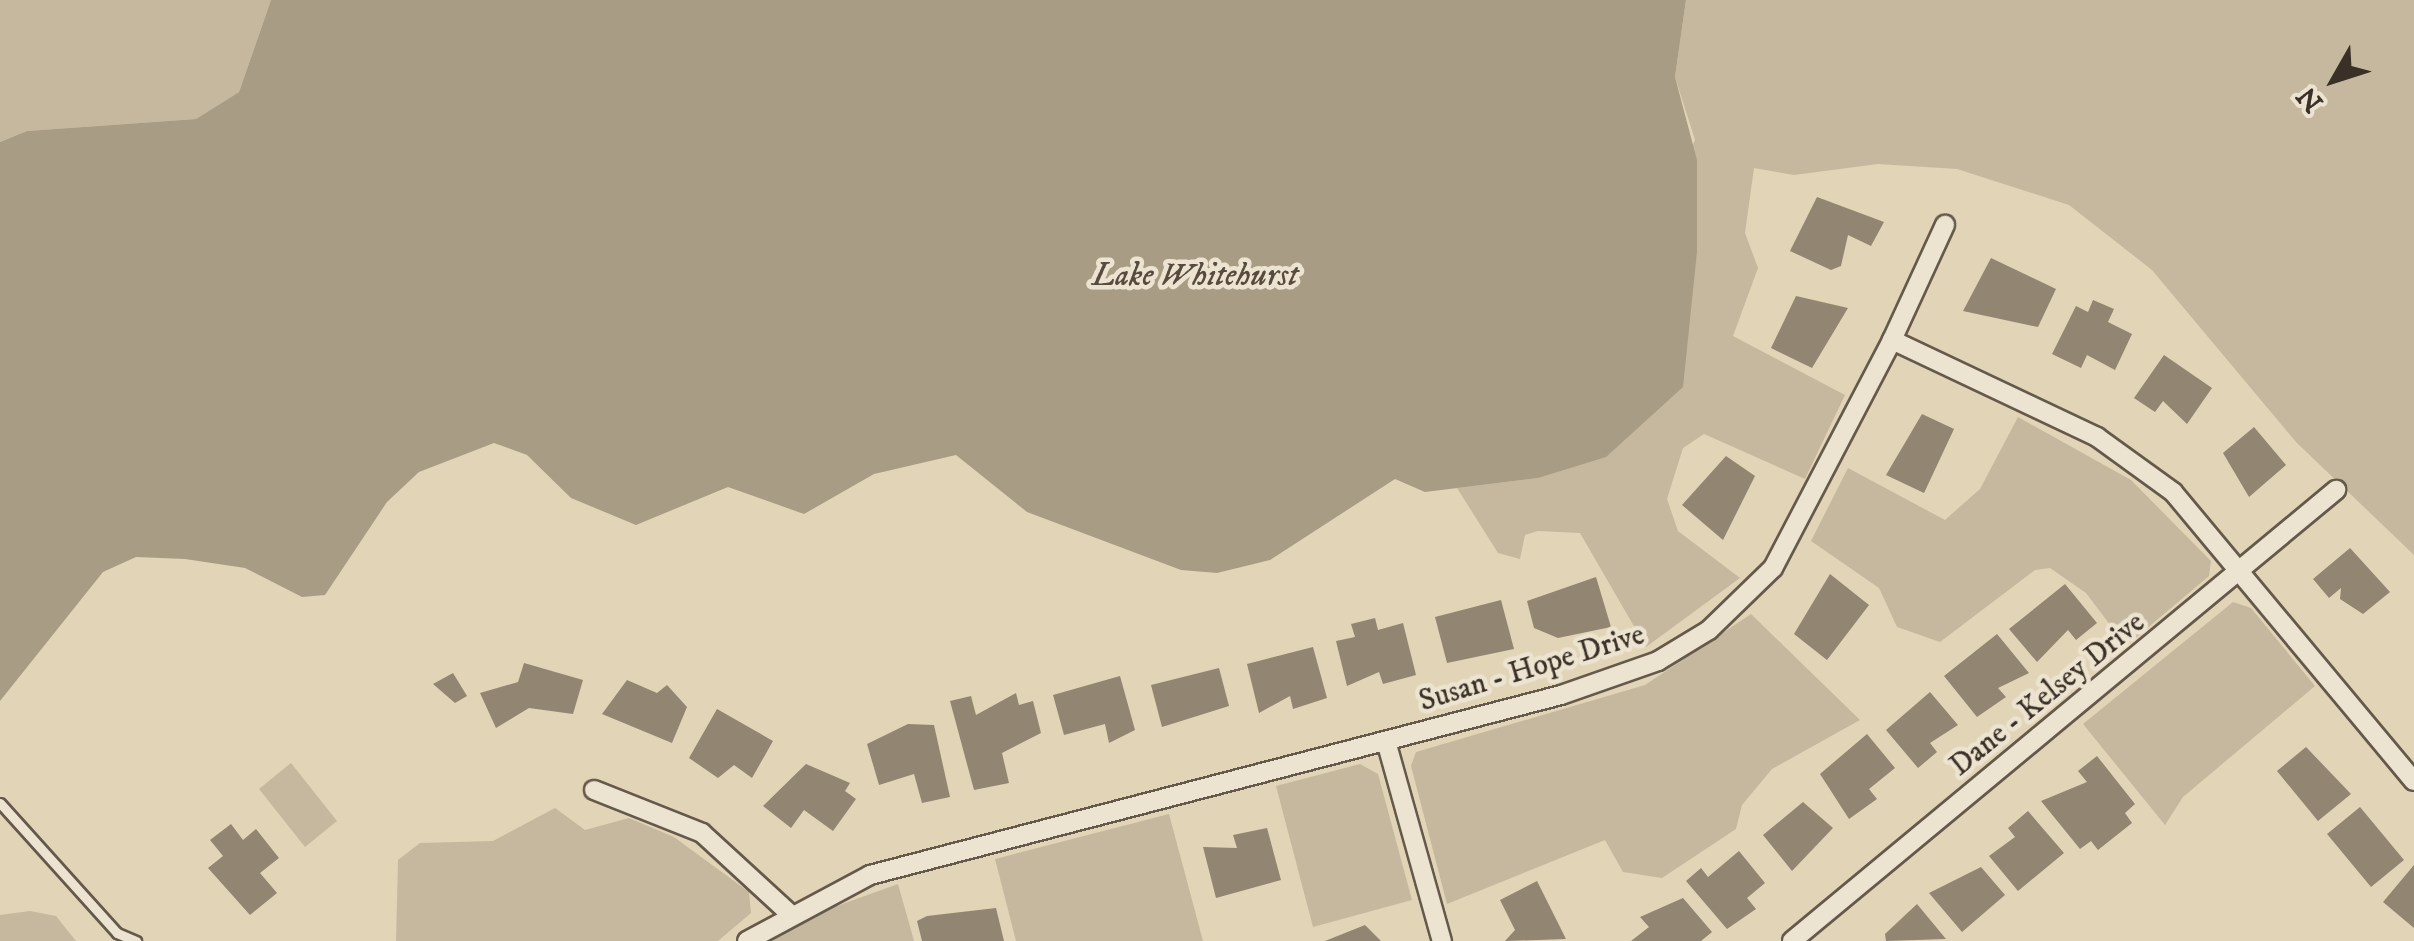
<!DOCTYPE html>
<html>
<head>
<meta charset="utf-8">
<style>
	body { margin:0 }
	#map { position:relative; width:2414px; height:941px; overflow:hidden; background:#e2d4b6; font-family:"IM FELL DW Pica",serif }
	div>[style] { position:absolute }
	.green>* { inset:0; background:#c6b89e }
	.water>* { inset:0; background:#a99c85 }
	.building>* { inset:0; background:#928571 }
	.roads { filter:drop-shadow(2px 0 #65594b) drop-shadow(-2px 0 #65594b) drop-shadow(0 2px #65594b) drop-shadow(0 -2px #65594b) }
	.lane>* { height:9px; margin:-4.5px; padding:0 4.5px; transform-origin:4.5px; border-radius:4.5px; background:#ece3d0 }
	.street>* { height:18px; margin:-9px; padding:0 9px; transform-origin:9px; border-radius:9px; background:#ece3d0 }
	span { translate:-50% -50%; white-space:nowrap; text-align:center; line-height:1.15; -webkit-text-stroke:9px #ece3d0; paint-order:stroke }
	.street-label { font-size:30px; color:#3b3027 }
	.water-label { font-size:32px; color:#564b3e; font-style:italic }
	.north { position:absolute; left:2284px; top:30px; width:100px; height:100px; -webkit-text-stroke:8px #ece3d0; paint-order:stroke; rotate:231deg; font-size:28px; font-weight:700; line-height:40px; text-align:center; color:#3b3027 }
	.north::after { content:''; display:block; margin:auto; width:35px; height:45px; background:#3b3027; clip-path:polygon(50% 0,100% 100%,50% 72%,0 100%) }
</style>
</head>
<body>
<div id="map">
	<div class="green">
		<div style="clip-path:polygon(0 0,271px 0,239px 92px,196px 119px,27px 131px,0 142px)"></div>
		<div style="clip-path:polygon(1686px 0,2414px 0,2414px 555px,2296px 442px,2152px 270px,2069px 205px,1957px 169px,1878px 164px,1794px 175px,1754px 168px,1745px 233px,1758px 268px,1733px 336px,1845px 395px,1805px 479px,1704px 434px,1683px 448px,1667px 499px,1678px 531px,1740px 578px,1646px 647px,1580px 533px,1538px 531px,1525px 535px,1520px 559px,1498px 553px,1457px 488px,1538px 478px,1695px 140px,1675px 77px)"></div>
		<div style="clip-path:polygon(2018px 417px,2131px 480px,2211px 561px,2209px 576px,2126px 646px,2086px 593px,2050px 568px,2035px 570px,1940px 642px,1897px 627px,1879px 588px,1811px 541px,1848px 468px,1945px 520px,1980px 489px)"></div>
		<div style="clip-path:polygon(2233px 602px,2251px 608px,2315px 686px,2183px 797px,2165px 825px,2083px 724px)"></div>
		<div style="clip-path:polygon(1751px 614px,1860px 720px,1772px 769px,1742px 805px,1736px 829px,1662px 878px,1623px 872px,1605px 840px,1447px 904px,1411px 766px,1416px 752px,1645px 685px)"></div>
		<div style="clip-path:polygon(291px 763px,337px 821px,305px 847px,259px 789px)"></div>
		<div style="clip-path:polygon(1360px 764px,1378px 774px,1412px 900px,1313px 927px,1276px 786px)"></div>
		<div style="clip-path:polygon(555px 808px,585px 830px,629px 818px,674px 837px,749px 892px,751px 913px,718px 941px,396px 941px,398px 860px,420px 843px,493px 841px)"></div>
		<div style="clip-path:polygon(1169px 814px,1203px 941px,1016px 941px,995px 859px)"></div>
		<div style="clip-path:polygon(898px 884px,914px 941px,772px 941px,823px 911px)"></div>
		<div style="clip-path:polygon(30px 911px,56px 916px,76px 941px,0 941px,0 915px)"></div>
	</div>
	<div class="water">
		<div style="clip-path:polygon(271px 0,1686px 0,1675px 77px,1697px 160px,1697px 252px,1683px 387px,1606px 457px,1538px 478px,1425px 492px,1395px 479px,1270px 560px,1217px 573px,1181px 570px,1027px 512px,956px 455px,874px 474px,804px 514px,728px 487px,636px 525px,571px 498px,527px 455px,494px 443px,419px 472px,387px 502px,325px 595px,302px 597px,245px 568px,185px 559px,136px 557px,103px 572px,0 701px,0 142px,27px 131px,196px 119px,239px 92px)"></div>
	</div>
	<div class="building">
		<div style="clip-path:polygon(1817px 197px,1884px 222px,1871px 246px,1848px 235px,1841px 266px,1831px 270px,1790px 251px)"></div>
		<div style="clip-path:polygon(1991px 258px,2056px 289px,2038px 327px,1963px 311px)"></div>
		<div style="clip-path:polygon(1796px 296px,1848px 308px,1812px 368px,1771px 348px)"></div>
		<div style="clip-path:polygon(2093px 300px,2114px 309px,2108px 322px,2132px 334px,2115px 370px,2087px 355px,2081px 368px,2052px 354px,2076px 306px,2088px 312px)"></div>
		<div style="clip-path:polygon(2164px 355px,2212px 388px,2187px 424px,2163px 401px,2155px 412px,2134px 398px)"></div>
		<div style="clip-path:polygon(1922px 414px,1954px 429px,1924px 493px,1886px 475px)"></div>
		<div style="clip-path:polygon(2254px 427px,2286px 465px,2249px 497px,2223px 453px)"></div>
		<div style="clip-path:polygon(1726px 456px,1755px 476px,1723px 540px,1682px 505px)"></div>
		<div style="clip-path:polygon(2350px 548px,2390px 592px,2363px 614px,2340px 599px,2341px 588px,2329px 598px,2313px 579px)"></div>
		<div style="clip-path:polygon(1830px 574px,1869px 605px,1827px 660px,1794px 634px)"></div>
		<div style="clip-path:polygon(1596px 577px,1611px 627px,1558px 638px,1534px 628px,1527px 601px)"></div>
		<div style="clip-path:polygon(2065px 584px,2097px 623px,2076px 640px,2068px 630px,2037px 662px,2009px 629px)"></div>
		<div style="clip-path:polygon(1501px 600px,1514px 649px,1447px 663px,1435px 617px)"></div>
		<div style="clip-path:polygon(1375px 618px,1378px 630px,1403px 623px,1416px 675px,1383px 684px,1379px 672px,1347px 686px,1336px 641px,1355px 637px,1351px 624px)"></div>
		<div style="clip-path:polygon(1997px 634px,2029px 673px,1998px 688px,2006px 697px,1977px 717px,1944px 676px)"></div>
		<div style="clip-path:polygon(1313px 647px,1327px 698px,1293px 709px,1290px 696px,1259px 713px,1247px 664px)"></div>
		<div style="clip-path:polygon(524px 663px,583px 680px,573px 714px,529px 708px,496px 728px,480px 693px,518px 682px)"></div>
		<div style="clip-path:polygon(1219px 668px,1229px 706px,1162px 727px,1151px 685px)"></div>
		<div style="clip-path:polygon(453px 673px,467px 696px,455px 703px,433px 684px)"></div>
		<div style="clip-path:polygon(1120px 676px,1135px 730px,1109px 743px,1105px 724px,1064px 735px,1053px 695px)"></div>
		<div style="clip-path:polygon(627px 680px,657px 693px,667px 685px,687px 707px,672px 743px,602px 714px)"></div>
		<div style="clip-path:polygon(1930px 692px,1958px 725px,1930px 743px,1937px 752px,1918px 768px,1886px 730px)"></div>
		<div style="clip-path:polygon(1016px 693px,1019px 705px,1033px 701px,1041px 733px,1002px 753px,1009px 783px,974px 790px,950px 701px,971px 696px,976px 715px)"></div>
		<div style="clip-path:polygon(717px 709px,773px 741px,752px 778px,734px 765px,718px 778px,689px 758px)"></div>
		<div style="clip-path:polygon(908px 724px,934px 725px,950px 797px,922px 803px,914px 774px,879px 785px,867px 744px)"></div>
		<div style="clip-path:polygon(1867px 734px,1895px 768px,1869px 789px,1877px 799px,1849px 819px,1820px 774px)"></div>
		<div style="clip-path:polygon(2306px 747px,2351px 794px,2318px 821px,2277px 771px)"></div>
		<div style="clip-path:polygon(2097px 756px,2135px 804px,2125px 813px,2132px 823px,2098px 850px,2091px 841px,2080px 849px,2041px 801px,2087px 782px,2078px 771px)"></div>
		<div style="clip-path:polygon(806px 764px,850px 783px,845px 791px,856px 799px,833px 831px,804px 810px,791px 828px,763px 806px)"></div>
		<div style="clip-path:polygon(1803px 802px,1833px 828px,1792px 871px,1763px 835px)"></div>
		<div style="clip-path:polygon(2360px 807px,2404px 860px,2371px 887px,2327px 834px)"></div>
		<div style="clip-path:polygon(2028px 811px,2064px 853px,2018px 891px,1989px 856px,2015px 837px,2008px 828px)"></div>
		<div style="clip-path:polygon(231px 824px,243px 840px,256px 829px,279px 858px,260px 873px,277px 893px,250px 915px,208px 868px,223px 856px,210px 840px)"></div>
		<div style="clip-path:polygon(1267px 828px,1281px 880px,1216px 898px,1203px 847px,1237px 848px,1233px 835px)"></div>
		<div style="clip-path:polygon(1739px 851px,1765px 883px,1747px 898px,1756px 909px,1727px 929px,1686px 881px,1701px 868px,1708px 877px)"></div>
		<div style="clip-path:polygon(2414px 865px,2414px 928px,2383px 902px)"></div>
		<div style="clip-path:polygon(1981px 867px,2005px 895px,1962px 932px,1929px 893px)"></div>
		<div style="clip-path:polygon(1537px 881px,1566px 939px,1505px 941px,1515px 930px,1500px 900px)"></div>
		<div style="clip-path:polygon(1683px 898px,1712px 932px,1701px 941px,1631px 941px,1649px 927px,1640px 917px)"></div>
		<div style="clip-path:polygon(1917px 904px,1946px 939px,1886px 941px,1885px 934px)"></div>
		<div style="clip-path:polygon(996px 908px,1004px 941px,922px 941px,917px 921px,927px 916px)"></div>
		<div style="clip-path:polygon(1365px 925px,1381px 941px,1325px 941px)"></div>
	</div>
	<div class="roads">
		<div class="lane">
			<div style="left:0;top:803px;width:175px;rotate:48deg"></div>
			<div style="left:117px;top:933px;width:21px;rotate:23deg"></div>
		</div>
		<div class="street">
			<div style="left:1892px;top:340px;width:127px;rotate:-65.3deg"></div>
			<div style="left:1386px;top:741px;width:208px;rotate:74.4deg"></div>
			<div style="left:594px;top:790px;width:116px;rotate:21.7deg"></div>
			<div style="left:702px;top:833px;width:117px;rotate:42.6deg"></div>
			<div style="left:747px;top:941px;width:140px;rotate:-28.2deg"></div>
			<div style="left:870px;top:875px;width:714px;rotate:-14.6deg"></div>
			<div style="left:1561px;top:695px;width:103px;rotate:-19.3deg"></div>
			<div style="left:1658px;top:661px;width:60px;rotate:-31.3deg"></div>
			<div style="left:1709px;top:630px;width:89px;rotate:-44.1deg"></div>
			<div style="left:1773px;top:568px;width:257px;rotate:-62.4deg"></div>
			<div style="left:1892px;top:340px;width:227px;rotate:25.3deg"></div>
			<div style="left:2097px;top:437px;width:94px;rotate:35.9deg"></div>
			<div style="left:2173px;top:492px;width:376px;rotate:50.2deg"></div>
			<div style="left:1792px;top:941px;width:707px;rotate:-39.66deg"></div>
		</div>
	</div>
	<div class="street-label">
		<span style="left:1532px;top:669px;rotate:-17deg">Susan - Hope Drive</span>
		<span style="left:2048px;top:695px;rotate:-39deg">Dane - Kelsey Drive</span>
	</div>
	<div class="water-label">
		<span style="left:1195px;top:276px">Lake Whitehurst</span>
	</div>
	<div class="north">N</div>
</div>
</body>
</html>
